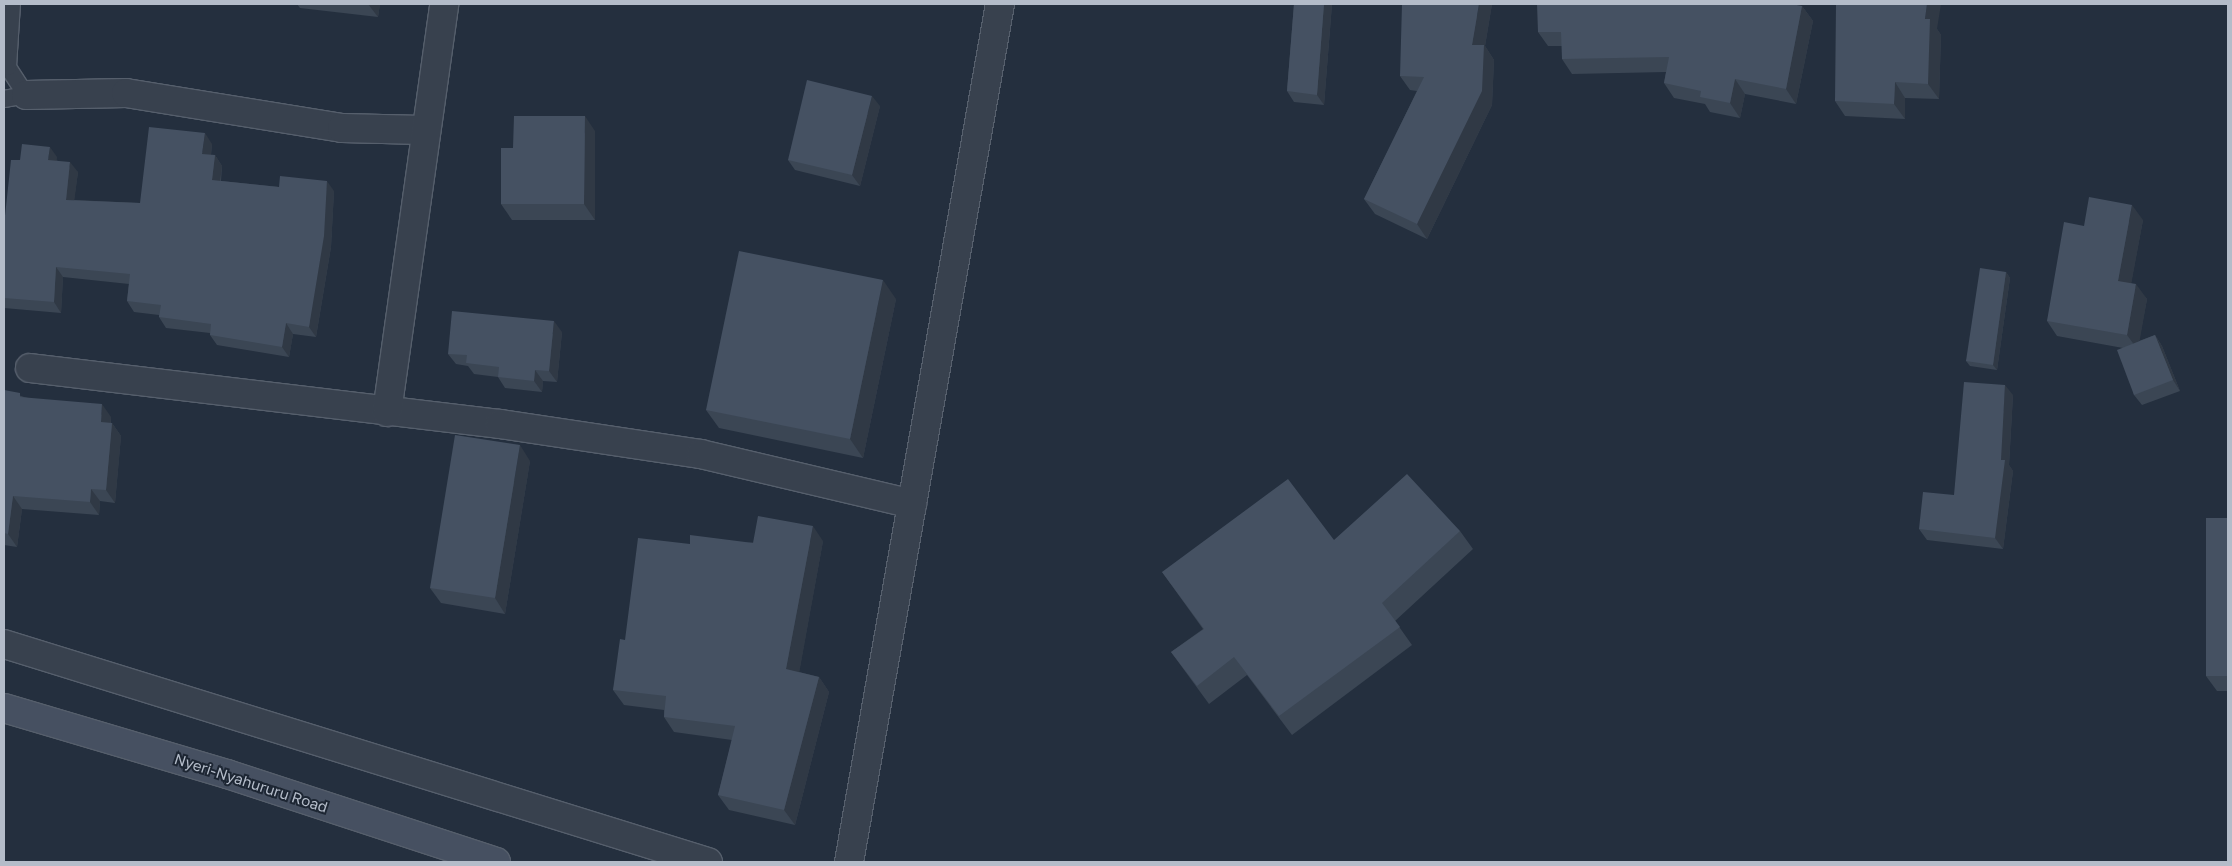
<!DOCTYPE html>
<html>
<head>
<meta charset="utf-8">
<style>
	body { margin:0 }
	#map { position:relative; width:2232px; height:866px; overflow:hidden; background:#242f3e; font-family:"Golos Text",sans-serif }
	div>[style] { position:absolute }
	.roads { filter:drop-shadow(1px 0 #565f6c) drop-shadow(-1px 0 #565f6c) drop-shadow(0 1px #565f6c) drop-shadow(0 -1px #565f6c) }
	.service>* { height:16px; margin:-8px; padding:0 8px; transform-origin:8px; border-radius:8px; background:#38414e }
	.minor>* { height:28px; margin:-14px; padding:0 14px; transform-origin:14px; border-radius:14px; background:#38414e }
	.secondary>* { height:28px; margin:-14px; padding:0 14px; transform-origin:14px; border-radius:14px; background:#465061 }
	.wall>* { inset:0; background:#3b4654 }
	.shaded-wall>* { inset:0; background:#303945 }
	.building>* { inset:0; background:#455162 }
	span { translate:-50% -50%; white-space:nowrap; text-align:center; line-height:1.15; -webkit-text-stroke:4px #1d2633; paint-order:stroke }
	.street-label { font-size:15px; color:#b4bcc9 }
	.frame { position:absolute; inset:0; border:5px solid #b4bcc9; pointer-events:none }
</style>
</head>
<body>
<div id="map">
	<div class="roads">
		<div class="service">
			<div style="left:4px;top:99px;width:22px;rotate:-10deg"></div>
			<div style="left:26px;top:95px;width:33px;rotate:-123deg"></div>
			<div style="left:8px;top:67px;width:63px;rotate:-86.4deg"></div>
		</div>
		<div class="minor">
			<div style="left:26px;top:95px;width:100px;rotate:-1.1deg"></div>
			<div style="left:126px;top:93px;width:219px;rotate:9.2deg"></div>
			<div style="left:342px;top:128px;width:81px;rotate:1.4deg"></div>
			<div style="left:30px;top:368px;width:473px;rotate:6.8deg"></div>
			<div style="left:500px;top:424px;width:203px;rotate:8.5deg"></div>
			<div style="left:701px;top:454px;width:217px;rotate:13.3deg"></div>
			<div style="left:387px;top:412px;width:412px;rotate:-82deg"></div>
			<div style="left:4px;top:644px;width:737px;rotate:17.21deg"></div>
			<div style="left:849px;top:862px;width:871px;rotate:-80.02deg"></div>
		</div>
		<div class="secondary">
			<div style="left:4px;top:708px;width:233px;rotate:16.5deg"></div>
			<div style="left:227px;top:774px;width:283px;rotate:18.1deg"></div>
		</div>
	</div>
	<div class="wall">
		<div style="clip-path:polygon(297px 4px,380px 4px,378px 17px,300px 8px)"></div>
		<div style="clip-path:polygon(1294px 4px,1332px 4px,1324px 105px,1294px 102px,1287px 91px)"></div>
		<div style="clip-path:polygon(1492px 4px,1485px 46px,1494px 60px,1492px 105px,1427px 239px,1375px 214px,1364px 199px,1417px 91px,1410px 90px,1400px 76px)"></div>
		<div style="clip-path:polygon(1802px 6px,1813px 21px,1796px 104px,1745px 94px,1740px 118px,1710px 112px,1705px 104px,1674px 98px,1664px 83px,1666px 72px,1572px 74px,1562px 59px,1562px 46px,1548px 46px,1538px 32px)"></div>
		<div style="clip-path:polygon(1937px 29px,1941px 35px,1939px 99px,1905px 98px,1905px 119px,1845px 116px,1835px 101px)"></div>
		<div style="clip-path:polygon(880px 106px,860px 186px,795px 170px,788px 160px)"></div>
		<div style="clip-path:polygon(595px 131px,595px 220px,512px 220px,501px 204px,513px 148px)"></div>
		<div style="clip-path:polygon(212px 144px,211px 155px,215px 155px,222px 166px,221px 181px,279px 187px,334px 191px,331px 247px,316px 337px,293px 334px,289px 357px,217px 345px,210px 335px,210px 333px,166px 328px,159px 317px,159px 315px,134px 312px,127px 301px,129px 284px,63px 277px,61px 313px,4px 308px,4px 225px,20px 160px,57px 157px,56px 160px,78px 172px,74px 200px,140px 203px)"></div>
		<div style="clip-path:polygon(2143px 220px,2131px 283px,2147px 299px,2139px 341px,2155px 335px,2162px 346px,2180px 391px,2142px 405px,2134px 395px,2123px 348px,2057px 336px,2047px 321px,2084px 226px)"></div>
		<div style="clip-path:polygon(2006px 272px,2010px 278px,1997px 370px,1970px 366px,1966px 361px)"></div>
		<div style="clip-path:polygon(896px 299px,863px 458px,719px 428px,706px 410px)"></div>
		<div style="clip-path:polygon(562px 332px,557px 382px,543px 381px,542px 392px,505px 388px,498px 377px,474px 374px,468px 366px,456px 364px,448px 354px)"></div>
		<div style="clip-path:polygon(4px 390px,24px 397px,111px 417px,111px 423px,112px 423px,121px 436px,115px 503px,100px 501px,99px 515px,22px 509px,17px 547px,4px 545px)"></div>
		<div style="clip-path:polygon(2013px 395px,2009px 465px,2013px 471px,2003px 549px,1927px 540px,1919px 529px,1954px 495px)"></div>
		<div style="clip-path:polygon(530px 461px,505px 614px,441px 603px,430px 588px)"></div>
		<div style="clip-path:polygon(2228px 518px,2228px 691px,2217px 691px,2206px 676px)"></div>
		<div style="clip-path:polygon(1460px 531px,1473px 549px,1395px 621px,1412px 645px,1292px 735px,1247px 675px,1209px 704px,1171px 652px,1203px 629px,1162px 572px,1334px 540px)"></div>
		<div style="clip-path:polygon(823px 541px,799px 672px,819px 677px,829px 692px,795px 825px,729px 810px,718px 795px,732px 740px,674px 732px,664px 717px,664px 710px,624px 705px,613px 690px,625px 640px,690px 544px)"></div>
	</div>
	<div class="shaded-wall">
		<div style="clip-path:polygon(368px 4px,380px 4px,378px 17px)"></div>
		<div style="clip-path:polygon(1324px 4px,1332px 4px,1324px 105px,1317px 95px)"></div>
		<div style="clip-path:polygon(1479px 4px,1492px 4px,1485px 46px,1494px 60px,1492px 105px,1427px 239px,1417px 224px,1472px 45px)"></div>
		<div style="clip-path:polygon(1927px 4px,1941px 4px,1937px 29px,1941px 35px,1939px 99px,1928px 84px,1925px 19px)"></div>
		<div style="clip-path:polygon(1802px 6px,1813px 21px,1796px 104px,1786px 89px)"></div>
		<div style="clip-path:polygon(1735px 79px,1745px 94px,1740px 118px,1730px 103px)"></div>
		<div style="clip-path:polygon(1895px 82px,1905px 98px,1905px 119px,1894px 104px)"></div>
		<div style="clip-path:polygon(872px 96px,880px 106px,860px 186px,852px 175px)"></div>
		<div style="clip-path:polygon(585px 116px,595px 131px,595px 220px,584px 204px)"></div>
		<div style="clip-path:polygon(205px 133px,212px 144px,210px 165px,202px 154px)"></div>
		<div style="clip-path:polygon(50px 147px,57px 157px,56px 170px,48px 160px)"></div>
		<div style="clip-path:polygon(215px 155px,222px 166px,219px 190px,212px 180px)"></div>
		<div style="clip-path:polygon(70px 162px,78px 172px,73px 210px,66px 200px)"></div>
		<div style="clip-path:polygon(327px 181px,334px 191px,331px 247px,316px 337px,309px 327px)"></div>
		<div style="clip-path:polygon(2132px 205px,2143px 220px,2129px 296px,2118px 281px)"></div>
		<div style="clip-path:polygon(56px 267px,63px 277px,61px 313px,54px 302px)"></div>
		<div style="clip-path:polygon(2006px 272px,2010px 278px,1997px 370px,1993px 365px)"></div>
		<div style="clip-path:polygon(883px 280px,896px 299px,863px 458px,850px 439px)"></div>
		<div style="clip-path:polygon(2136px 284px,2147px 299px,2138px 350px,2127px 335px)"></div>
		<div style="clip-path:polygon(554px 321px,562px 332px,557px 382px,549px 371px)"></div>
		<div style="clip-path:polygon(286px 323px,293px 334px,289px 357px,282px 347px)"></div>
		<div style="clip-path:polygon(2155px 335px,2162px 346px,2180px 391px,2173px 380px)"></div>
		<div style="clip-path:polygon(535px 370px,543px 381px,542px 392px,534px 381px)"></div>
		<div style="clip-path:polygon(2005px 385px,2013px 395px,2009px 465px,2013px 471px,2003px 549px,1995px 538px)"></div>
		<div style="clip-path:polygon(102px 404px,111px 417px,110px 434px,101px 422px)"></div>
		<div style="clip-path:polygon(112px 423px,121px 436px,115px 503px,106px 490px)"></div>
		<div style="clip-path:polygon(520px 445px,530px 461px,505px 614px,495px 598px)"></div>
		<div style="clip-path:polygon(91px 489px,100px 501px,99px 515px,90px 502px)"></div>
		<div style="clip-path:polygon(13px 496px,22px 509px,17px 547px,8px 534px)"></div>
		<div style="clip-path:polygon(813px 526px,823px 541px,797px 685px,786px 669px)"></div>
		<div style="clip-path:polygon(819px 677px,829px 692px,795px 825px,784px 810px)"></div>
	</div>
	<div class="building">
		<div style="clip-path:polygon(1294px 4px,1324px 4px,1317px 95px,1287px 91px)"></div>
		<div style="clip-path:polygon(1402px 4px,1479px 4px,1472px 45px,1484px 45px,1482px 91px,1417px 224px,1364px 199px,1424px 77px,1400px 76px)"></div>
		<div style="clip-path:polygon(1537px 4px,1791px 4px,1802px 6px,1786px 89px,1735px 79px,1730px 103px,1700px 97px,1701px 91px,1664px 83px,1669px 57px,1562px 59px,1561px 32px,1538px 32px)"></div>
		<div style="clip-path:polygon(1836px 4px,1927px 4px,1925px 19px,1930px 19px,1928px 84px,1895px 82px,1894px 104px,1835px 101px)"></div>
		<div style="clip-path:polygon(807px 80px,872px 96px,852px 175px,788px 160px)"></div>
		<div style="clip-path:polygon(514px 116px,585px 116px,584px 204px,501px 204px,501px 148px,513px 148px)"></div>
		<div style="clip-path:polygon(149px 127px,205px 133px,202px 154px,215px 155px,212px 180px,279px 187px,280px 176px,327px 181px,324px 236px,309px 327px,286px 323px,282px 347px,210px 335px,211px 324px,159px 317px,161px 305px,127px 301px,130px 274px,56px 267px,54px 302px,4px 298px,4px 225px,11px 160px,20px 160px,22px 144px,50px 147px,48px 160px,70px 162px,66px 200px,140px 203px)"></div>
		<div style="clip-path:polygon(2089px 197px,2132px 205px,2118px 281px,2136px 284px,2127px 335px,2047px 321px,2064px 222px,2084px 226px)"></div>
		<div style="clip-path:polygon(739px 251px,883px 280px,850px 439px,706px 410px)"></div>
		<div style="clip-path:polygon(1980px 268px,2006px 272px,1993px 365px,1966px 361px)"></div>
		<div style="clip-path:polygon(452px 311px,554px 321px,549px 371px,535px 370px,534px 381px,498px 377px,499px 367px,466px 363px,467px 355px,448px 354px)"></div>
		<div style="clip-path:polygon(2155px 335px,2173px 380px,2134px 395px,2117px 350px)"></div>
		<div style="clip-path:polygon(1964px 382px,2005px 385px,2001px 460px,2005px 460px,1995px 538px,1919px 529px,1923px 492px,1954px 495px)"></div>
		<div style="clip-path:polygon(4px 390px,20px 393px,20px 397px,102px 404px,101px 422px,112px 423px,106px 490px,91px 489px,90px 502px,13px 496px,8px 534px,4px 533px)"></div>
		<div style="clip-path:polygon(455px 435px,520px 445px,495px 598px,430px 588px)"></div>
		<div style="clip-path:polygon(1407px 474px,1460px 531px,1382px 603px,1400px 627px,1279px 716px,1234px 657px,1197px 686px,1171px 652px,1204px 629px,1162px 572px,1288px 479px,1334px 540px)"></div>
		<div style="clip-path:polygon(758px 516px,813px 526px,786px 669px,819px 677px,784px 810px,718px 795px,735px 726px,664px 717px,666px 696px,613px 690px,620px 639px,625px 640px,638px 538px,690px 544px,690px 535px,753px 543px)"></div>
		<div style="clip-path:polygon(2206px 518px,2228px 518px,2228px 676px,2206px 676px)"></div>
	</div>
	<div class="street-label">
		<span style="left:251px;top:783px;rotate:18deg">Nyeri-Nyahururu Road</span>
	</div>
	<div class="frame"></div>
</div>
</body>
</html>
